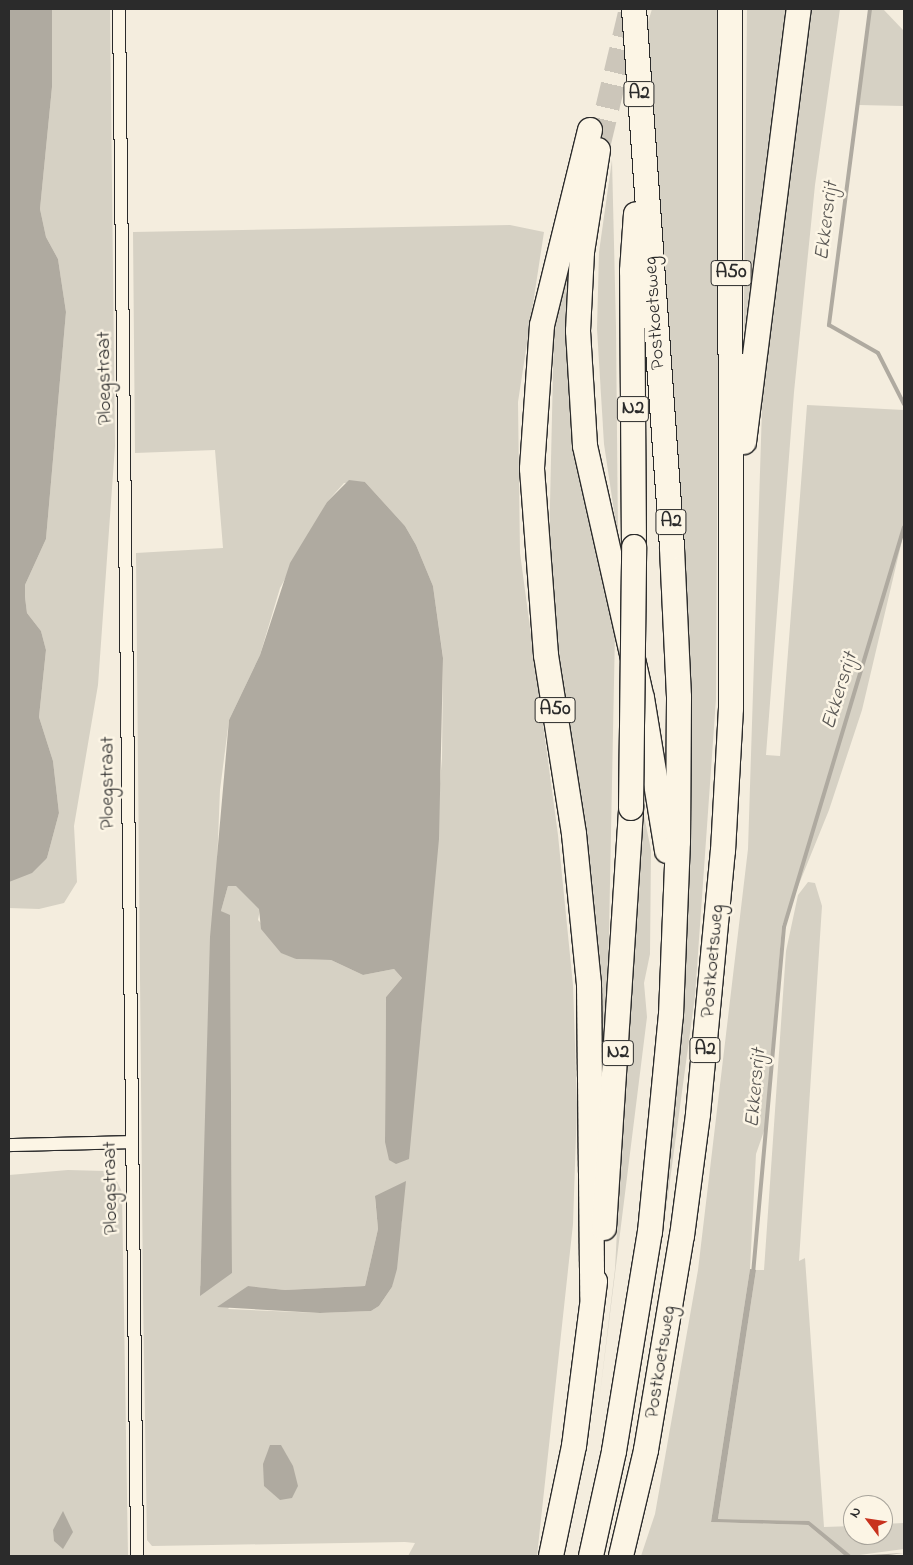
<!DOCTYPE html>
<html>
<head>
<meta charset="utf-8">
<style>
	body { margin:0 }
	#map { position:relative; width:913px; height:1565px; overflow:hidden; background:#f4edde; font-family:"Indie Flower",sans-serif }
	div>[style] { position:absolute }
	.green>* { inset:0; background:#d6d1c4 }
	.water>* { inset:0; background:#afaaa0 }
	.stream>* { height:4px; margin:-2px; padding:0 2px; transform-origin:2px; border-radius:2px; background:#afaaa0 }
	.highway-tunnel>* { height:24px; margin-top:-12px; transform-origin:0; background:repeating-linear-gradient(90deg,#ccc6ba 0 24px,transparent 0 36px) }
	.roads { filter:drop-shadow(1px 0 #2b2b2b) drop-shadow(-1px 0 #2b2b2b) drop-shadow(0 1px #2b2b2b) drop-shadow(0 -1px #2b2b2b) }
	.street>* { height:12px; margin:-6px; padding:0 6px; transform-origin:6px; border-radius:6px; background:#fcf5e5 }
	.highway>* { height:24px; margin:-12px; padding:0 12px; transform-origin:12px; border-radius:12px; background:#fcf5e5 }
	.bridges { filter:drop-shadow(1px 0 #2b2b2b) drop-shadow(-1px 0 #2b2b2b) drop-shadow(0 1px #2b2b2b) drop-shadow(0 -1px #2b2b2b) }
	.highway-bridge>* { height:24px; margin:-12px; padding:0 12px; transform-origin:12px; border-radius:12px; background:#fcf5e5 }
	span { translate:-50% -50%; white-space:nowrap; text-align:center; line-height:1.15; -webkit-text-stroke:5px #fcf5e5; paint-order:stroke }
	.shield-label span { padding:1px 4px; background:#fcf5e5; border:1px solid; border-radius:4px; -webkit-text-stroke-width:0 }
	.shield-label { font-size:19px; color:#2b2b2b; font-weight:700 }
	.street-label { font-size:20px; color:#2b2b2b }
	.water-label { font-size:21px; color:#595754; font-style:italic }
	.frame { position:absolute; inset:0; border:10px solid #2b2b2b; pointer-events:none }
	.north { position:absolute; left:843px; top:1495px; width:50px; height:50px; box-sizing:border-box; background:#fcf5e5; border:1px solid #a8a49b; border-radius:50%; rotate:301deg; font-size:14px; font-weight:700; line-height:20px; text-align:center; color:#2b2b2b }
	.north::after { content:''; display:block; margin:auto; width:18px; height:22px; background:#c8321e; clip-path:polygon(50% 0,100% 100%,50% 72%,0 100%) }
</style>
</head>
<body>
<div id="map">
	<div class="green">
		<div style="clip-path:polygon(52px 9px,110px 9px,115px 446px,98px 685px,74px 826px,77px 882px,64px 903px,39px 909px,9px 908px,9px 882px,47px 858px,59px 813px,53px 761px,39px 717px,46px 650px,41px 631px,27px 613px,25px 597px,25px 585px,46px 539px,66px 312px,58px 259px,46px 237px,40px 209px,52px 87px)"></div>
		<div style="clip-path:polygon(652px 9px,720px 9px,716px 699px,695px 996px,663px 1232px,684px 995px,691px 841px,690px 693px,645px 32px)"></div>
		<div style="clip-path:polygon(747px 9px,791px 9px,743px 406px)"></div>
		<div style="clip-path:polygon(810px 9px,840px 9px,815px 185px,794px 392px,766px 755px,780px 756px,807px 405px,904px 410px,904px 532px,862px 710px,829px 810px,782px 926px,765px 1128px,756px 1154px,750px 1269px,711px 1522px,808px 1525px,845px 1556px,641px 1556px,655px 1514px,698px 1270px,748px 849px,764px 346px)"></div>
		<div style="clip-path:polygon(870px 9px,883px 9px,904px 31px,904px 106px,859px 105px)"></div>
		<div style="clip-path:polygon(612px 160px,616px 328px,618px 538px,604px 444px,597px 329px,599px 252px)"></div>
		<div style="clip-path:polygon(evenodd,510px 225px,544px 232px,518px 402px,520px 553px,558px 835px,573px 985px,577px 1105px,573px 1224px,537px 1556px,408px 1556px,415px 1543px,405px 1542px,152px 1546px,147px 1540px,143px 1297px,136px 553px,223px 548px,215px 450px,135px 453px,133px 232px,510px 225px,365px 482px,405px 526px,416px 545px,433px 586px,443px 657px,442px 758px,421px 1030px,385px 1142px,386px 997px,402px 978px,394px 969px,363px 975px,331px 960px,296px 959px,258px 920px,260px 909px,248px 895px,236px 885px,228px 886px,221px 911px,230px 916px,232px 1273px,200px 1286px,220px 790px,229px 720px,260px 655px,280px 588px,327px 502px,344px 483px,365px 482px,510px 225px,375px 1198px,402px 1220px,392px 1287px,379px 1306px,371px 1311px,320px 1313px,228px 1309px,248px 1286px,285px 1290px,365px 1286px,378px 1229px,375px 1198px)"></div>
		<div style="clip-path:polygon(570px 246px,615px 632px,608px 983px,601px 1065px,556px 654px,549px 548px,554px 328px)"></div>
		<div style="clip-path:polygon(640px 796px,651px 850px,650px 954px,644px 983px,647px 1017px,599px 1402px,615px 1269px)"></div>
		<div style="clip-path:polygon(808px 882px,815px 883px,822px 906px,799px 1261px,805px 1258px,824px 1527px,853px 1526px,853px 1535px,883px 1535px,883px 1524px,904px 1523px,904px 1549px,852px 1556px,805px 1521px,718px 1519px,756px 1270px,764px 1270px,786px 951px,798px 895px)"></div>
		<div style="clip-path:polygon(68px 1170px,105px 1171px,114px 1175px,122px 1192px,128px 1556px,9px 1556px,9px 1175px)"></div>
	</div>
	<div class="water">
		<div style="clip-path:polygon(9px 9px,52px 9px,52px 87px,40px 209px,46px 237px,58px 259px,66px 312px,46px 539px,25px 585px,25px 597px,27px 613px,41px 631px,46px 650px,39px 717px,53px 761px,59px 813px,47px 858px,32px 873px,9px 882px)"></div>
		<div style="clip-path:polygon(349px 480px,365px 482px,405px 526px,416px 545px,433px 586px,443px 658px,439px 839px,409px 1159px,396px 1164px,389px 1160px,385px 1142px,386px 997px,402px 978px,394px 969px,363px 975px,331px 960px,296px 959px,281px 953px,261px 929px,259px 909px,236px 886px,228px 886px,221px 911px,230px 915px,232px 1273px,200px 1296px,210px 937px,229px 720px,260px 655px,290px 563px,327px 502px)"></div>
		<div style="clip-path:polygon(406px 1181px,397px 1269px,392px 1287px,379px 1306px,371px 1311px,320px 1313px,217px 1307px,248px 1286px,285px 1290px,365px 1286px,378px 1229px,375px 1196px)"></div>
		<div style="clip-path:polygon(750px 1269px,756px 1270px,718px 1519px,809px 1521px,852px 1556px,904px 1553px,881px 1556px,845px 1556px,808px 1525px,711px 1522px)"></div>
		<div style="clip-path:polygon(270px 1445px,281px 1445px,293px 1466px,298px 1486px,292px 1498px,280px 1500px,264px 1486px,263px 1464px)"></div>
		<div style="clip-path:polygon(63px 1511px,73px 1532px,63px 1549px,54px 1541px,53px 1530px)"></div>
	</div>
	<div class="stream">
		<div style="left:870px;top:9px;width:319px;rotate:97.4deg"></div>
		<div style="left:829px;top:325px;width:56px;rotate:29.7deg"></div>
		<div style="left:878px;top:353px;width:57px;rotate:63deg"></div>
		<div style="left:753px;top:1274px;width:348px;rotate:-84.9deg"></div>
		<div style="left:784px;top:927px;width:417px;rotate:-73.3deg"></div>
	</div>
	<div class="highway-tunnel">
		<div style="left:599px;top:143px;width:138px;rotate:-76.6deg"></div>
	</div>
	<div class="roads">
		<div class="street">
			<div style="left:119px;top:9px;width:1547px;rotate:89.33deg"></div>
			<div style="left:9px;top:1145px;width:120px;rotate:-1.4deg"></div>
		</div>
		<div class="highway">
			<div style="left:590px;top:130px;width:201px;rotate:103.8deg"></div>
			<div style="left:542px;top:325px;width:144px;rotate:94deg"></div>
			<div style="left:532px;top:469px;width:187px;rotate:85.7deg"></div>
			<div style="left:546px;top:655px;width:181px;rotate:81.1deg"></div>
			<div style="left:574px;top:834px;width:151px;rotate:84.3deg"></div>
			<div style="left:589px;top:984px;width:312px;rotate:89.4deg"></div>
			<div style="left:598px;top:150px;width:103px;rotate:98.9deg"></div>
			<div style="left:582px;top:252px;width:79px;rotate:92.9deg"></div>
			<div style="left:578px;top:331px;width:115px;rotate:86.5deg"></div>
			<div style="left:585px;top:446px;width:258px;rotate:77.3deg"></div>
			<div style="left:642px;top:698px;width:155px;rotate:80.7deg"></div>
			<div style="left:744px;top:442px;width:436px;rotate:-82.8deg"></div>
			<div style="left:634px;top:547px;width:276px;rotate:-90.4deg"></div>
			<div style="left:632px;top:271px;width:57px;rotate:-86deg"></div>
			<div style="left:604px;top:1228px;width:421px;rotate:-86.3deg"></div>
			<div style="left:551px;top:1556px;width:112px;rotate:-78.2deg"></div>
			<div style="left:574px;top:1446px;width:166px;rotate:-82.7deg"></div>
			<div style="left:591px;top:1556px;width:107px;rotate:-77.6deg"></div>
			<div style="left:614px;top:1451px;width:222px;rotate:-80.7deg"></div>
			<div style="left:650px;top:1232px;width:218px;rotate:-84.5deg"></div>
			<div style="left:671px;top:1015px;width:173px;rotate:-87.7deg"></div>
			<div style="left:678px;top:842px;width:145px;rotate:-89.6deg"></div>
			<div style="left:679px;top:697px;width:150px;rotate:-92.7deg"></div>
			<div style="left:672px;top:547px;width:539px;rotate:-94.04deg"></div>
			<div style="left:621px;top:1556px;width:109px;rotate:-76.7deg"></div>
			<div style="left:646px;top:1450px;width:217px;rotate:-80.5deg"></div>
			<div style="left:682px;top:1236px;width:123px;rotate:-82.5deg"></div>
			<div style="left:698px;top:1114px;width:264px;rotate:-84.6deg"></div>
			<div style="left:723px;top:851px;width:143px;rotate:-86.8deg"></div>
			<div style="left:731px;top:708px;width:699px;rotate:-90.08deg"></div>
		</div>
	</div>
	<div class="bridges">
		<div class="highway-bridge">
			<div style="left:631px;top:808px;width:261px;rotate:-89.3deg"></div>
		</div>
	</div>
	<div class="shield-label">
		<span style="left:639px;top:94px">A2</span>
		<span style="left:731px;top:273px">A50</span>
		<span style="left:633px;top:409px">N2</span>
		<span style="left:671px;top:522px">A2</span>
		<span style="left:555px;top:710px">A50</span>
		<span style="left:705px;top:1050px">A2</span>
		<span style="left:618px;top:1053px">N2</span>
	</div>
	<div class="street-label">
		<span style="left:655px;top:313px;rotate:-94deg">Postkoetsweg</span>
		<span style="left:105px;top:378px;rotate:-91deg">Ploegstraat</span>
		<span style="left:108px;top:783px;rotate:-90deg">Ploegstraat</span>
		<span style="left:713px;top:961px;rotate:-85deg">Postkoetsweg</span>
		<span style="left:111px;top:1188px;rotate:-91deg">Ploegstraat</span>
		<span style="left:661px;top:1362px;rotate:-81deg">Postkoetsweg</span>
	</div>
	<div class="water-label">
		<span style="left:827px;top:221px;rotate:-83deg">Ekkersrijt</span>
		<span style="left:840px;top:691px;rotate:-73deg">Ekkersrijt</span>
		<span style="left:756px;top:1088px;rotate:-85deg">Ekkersrijt</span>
	</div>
	<div class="frame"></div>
	<div class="north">N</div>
</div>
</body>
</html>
